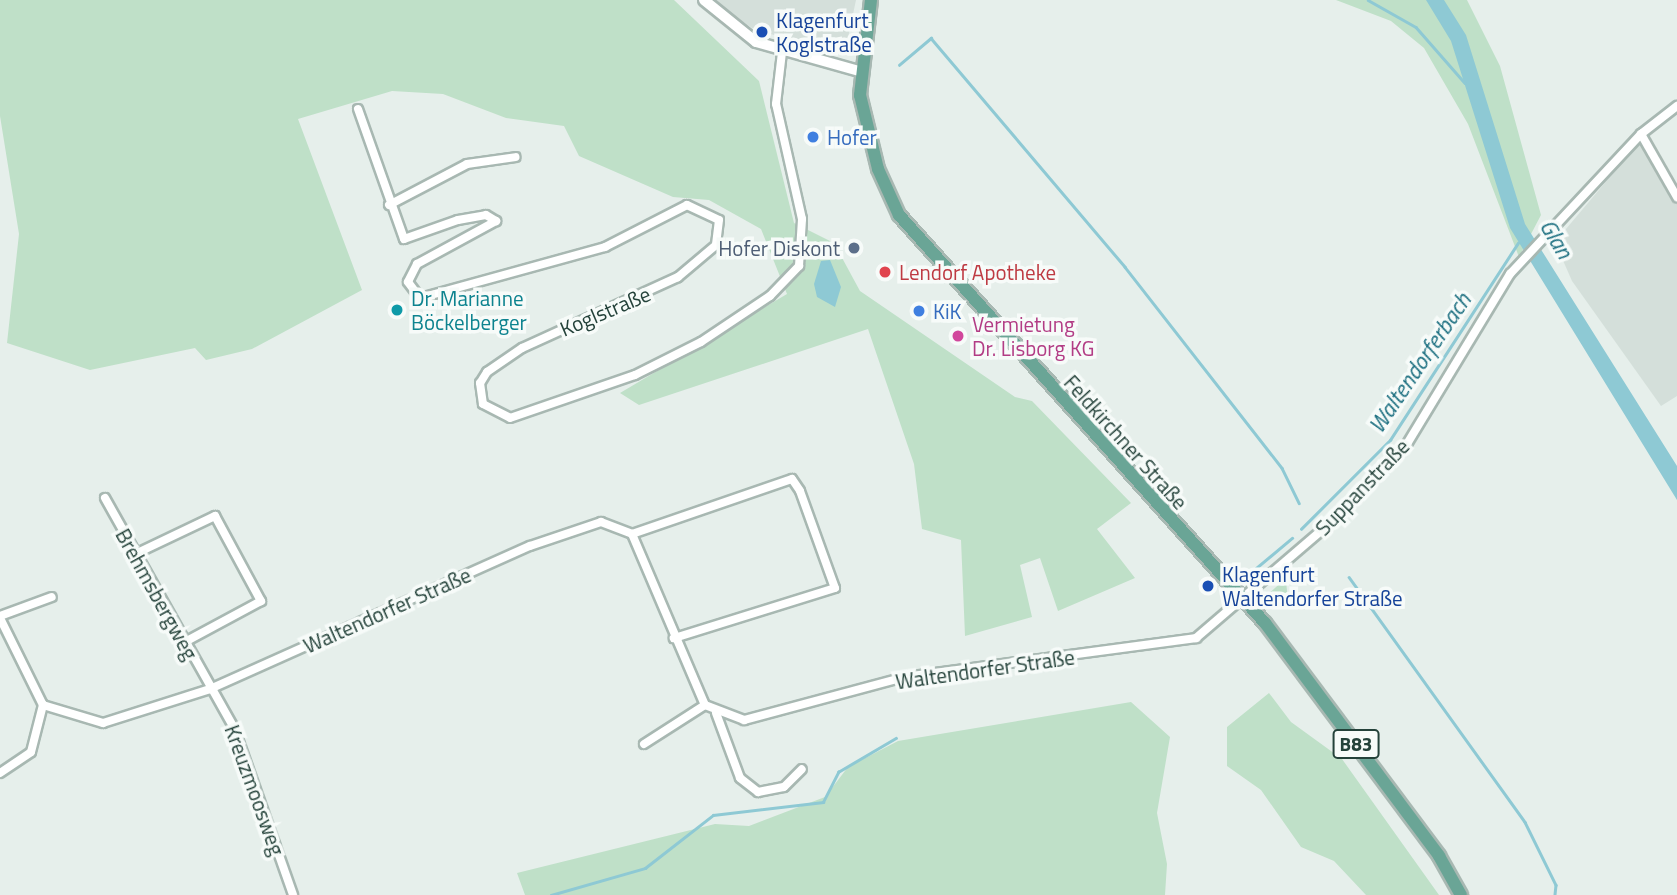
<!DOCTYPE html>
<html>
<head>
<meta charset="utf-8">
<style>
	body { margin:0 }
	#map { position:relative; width:1677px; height:895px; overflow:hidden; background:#e6efeb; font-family:"Titillium Web",sans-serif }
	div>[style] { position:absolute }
	.built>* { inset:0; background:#d4dfda }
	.green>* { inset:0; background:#bfe0c8 }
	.water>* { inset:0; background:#8ec9d4 }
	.stream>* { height:2.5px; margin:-1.25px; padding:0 1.25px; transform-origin:1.25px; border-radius:1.25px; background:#8ec9d4 }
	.roads { filter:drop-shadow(2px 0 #a8b8b2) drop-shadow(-2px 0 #a8b8b2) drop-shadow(0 2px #a8b8b2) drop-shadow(0 -2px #a8b8b2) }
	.minor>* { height:8px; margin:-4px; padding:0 4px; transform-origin:4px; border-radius:4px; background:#fff }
	.tertiary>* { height:10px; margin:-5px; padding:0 5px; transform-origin:5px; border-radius:5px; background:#fff }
	.primary>* { height:12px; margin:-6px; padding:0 6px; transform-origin:6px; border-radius:6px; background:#6aa596 }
	.dots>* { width:19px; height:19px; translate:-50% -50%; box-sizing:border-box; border:4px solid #f7fbf9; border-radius:50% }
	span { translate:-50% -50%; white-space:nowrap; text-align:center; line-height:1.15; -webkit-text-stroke:7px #f7fbf9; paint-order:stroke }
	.shield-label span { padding:2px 5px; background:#f7fbf9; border:2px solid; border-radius:5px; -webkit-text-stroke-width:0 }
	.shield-label { font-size:19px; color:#24423a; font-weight:700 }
	.transit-label { font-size:21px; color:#164399 }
	.left { translate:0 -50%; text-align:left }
	.shop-label { font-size:21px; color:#366cbe }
	.service-label { font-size:21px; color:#4e5e75 }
	.right { translate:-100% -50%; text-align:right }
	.health-label { font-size:21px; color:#be3a42 }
	.culture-label { font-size:21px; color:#0d838f }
	.street-label { font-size:21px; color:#24423a }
	.hotel-label { font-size:21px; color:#b23c85 }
	.water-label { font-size:23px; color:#1c6f80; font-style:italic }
</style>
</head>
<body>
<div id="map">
	<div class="built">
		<div style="clip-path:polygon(712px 0,856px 0,846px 47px,835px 54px,752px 28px)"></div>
		<div style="clip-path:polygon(1641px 140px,1677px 201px,1677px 396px,1661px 406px,1572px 281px,1555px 242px)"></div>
	</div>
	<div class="green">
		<div style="clip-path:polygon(0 0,674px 0,759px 81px,794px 223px,834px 243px,860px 291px,1015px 397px,1032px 401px,1131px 503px,1097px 529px,1135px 578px,1058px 611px,1040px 558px,1020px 565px,1032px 617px,965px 636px,961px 540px,922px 529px,914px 464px,868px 329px,639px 405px,620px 393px,787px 294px,761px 229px,709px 200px,673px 197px,579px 156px,564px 126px,506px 118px,443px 94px,392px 91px,298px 119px,362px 290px,252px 349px,206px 360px,195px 348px,90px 370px,7px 343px,19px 234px,0 116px)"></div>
		<div style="clip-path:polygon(1336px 0,1467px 0,1500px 66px,1541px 215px,1519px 257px,1468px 124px,1424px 48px,1391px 21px)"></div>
		<div style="clip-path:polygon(1286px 578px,1287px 592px,1273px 607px,1266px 596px)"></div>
		<div style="clip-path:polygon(1269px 693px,1291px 722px,1342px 759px,1439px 895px,1366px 895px,1334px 861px,1301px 847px,1261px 790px,1227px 766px,1227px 727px)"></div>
		<div style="clip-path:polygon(1131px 702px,1170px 737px,1157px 813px,1167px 864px,1165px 895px,525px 895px,517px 873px,715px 824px,749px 826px,825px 797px,848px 767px,898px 741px)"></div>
	</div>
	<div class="water">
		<div style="clip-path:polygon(1426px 0,1444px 0,1466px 35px,1525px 224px,1677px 466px,1677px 500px,1510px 228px,1451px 41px)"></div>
		<div style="clip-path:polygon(830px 260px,841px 287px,835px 307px,817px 297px,814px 284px,821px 261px)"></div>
	</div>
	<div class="stream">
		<div style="left:1368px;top:0;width:55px;rotate:29.4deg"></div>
		<div style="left:1416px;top:27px;width:74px;rotate:48.8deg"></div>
		<div style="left:899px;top:65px;width:42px;rotate:-40.2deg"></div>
		<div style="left:931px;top:38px;width:300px;rotate:49.7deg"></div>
		<div style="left:1125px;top:267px;width:255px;rotate:52deg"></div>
		<div style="left:1282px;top:468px;width:39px;rotate:64deg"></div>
		<div style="left:1301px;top:529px;width:126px;rotate:-45deg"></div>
		<div style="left:1390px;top:440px;width:235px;rotate:-57deg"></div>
		<div style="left:1249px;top:574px;width:56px;rotate:-39.9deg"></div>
		<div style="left:1349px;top:577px;width:302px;rotate:54.3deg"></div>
		<div style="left:1525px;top:822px;width:70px;rotate:63.8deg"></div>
		<div style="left:1556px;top:885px;width:10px;rotate:96deg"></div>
		<div style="left:551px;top:895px;width:98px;rotate:-16deg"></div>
		<div style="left:645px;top:868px;width:86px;rotate:-37.9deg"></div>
		<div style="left:713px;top:815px;width:111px;rotate:-6.7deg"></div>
		<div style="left:823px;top:802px;width:34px;rotate:-63deg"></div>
		<div style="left:838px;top:772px;width:67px;rotate:-30.4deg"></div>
	</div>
	<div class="roads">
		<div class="minor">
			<div style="left:358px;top:109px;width:138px;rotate:70.5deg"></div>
			<div style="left:404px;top:239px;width:57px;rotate:-19.4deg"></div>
			<div style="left:458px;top:220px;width:28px;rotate:-10deg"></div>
			<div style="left:486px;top:215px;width:12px;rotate:31deg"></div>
			<div style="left:496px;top:221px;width:90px;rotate:151.4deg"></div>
			<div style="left:417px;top:264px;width:20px;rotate:117deg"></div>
			<div style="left:408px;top:282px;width:20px;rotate:53deg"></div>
			<div style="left:420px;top:298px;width:192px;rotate:-15.4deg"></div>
			<div style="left:605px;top:247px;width:92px;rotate:-27.1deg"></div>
			<div style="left:687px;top:205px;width:35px;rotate:25deg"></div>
			<div style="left:719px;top:220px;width:25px;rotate:97deg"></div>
			<div style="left:716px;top:245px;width:50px;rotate:139.9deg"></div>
			<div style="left:678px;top:277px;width:171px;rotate:155.5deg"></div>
			<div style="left:522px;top:348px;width:42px;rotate:145.6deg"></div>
			<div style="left:487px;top:372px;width:13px;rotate:122deg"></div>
			<div style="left:480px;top:383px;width:21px;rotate:82deg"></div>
			<div style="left:483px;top:404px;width:30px;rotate:27deg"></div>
			<div style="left:510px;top:418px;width:132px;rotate:-19deg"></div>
			<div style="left:635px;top:375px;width:74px;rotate:-26.6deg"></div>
			<div style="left:701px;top:342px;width:83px;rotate:-33.7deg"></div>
			<div style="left:770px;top:296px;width:42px;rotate:-46deg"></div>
			<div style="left:799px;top:266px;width:47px;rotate:-86.3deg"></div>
			<div style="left:802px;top:219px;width:118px;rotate:-102.7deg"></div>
			<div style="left:776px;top:104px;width:52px;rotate:-83.4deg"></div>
			<div style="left:1641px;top:134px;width:73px;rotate:60.3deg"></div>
			<div style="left:389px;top:205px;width:88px;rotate:-27.7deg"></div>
			<div style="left:467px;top:164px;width:49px;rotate:-8.1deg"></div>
			<div style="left:105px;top:498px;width:266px;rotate:60.7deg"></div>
			<div style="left:235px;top:730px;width:175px;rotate:70.6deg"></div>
			<div style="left:632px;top:534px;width:169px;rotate:-19deg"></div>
			<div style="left:792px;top:479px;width:14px;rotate:56deg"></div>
			<div style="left:800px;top:491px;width:103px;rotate:70.2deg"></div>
			<div style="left:835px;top:588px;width:169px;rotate:162.7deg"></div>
			<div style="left:133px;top:555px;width:91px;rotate:-25.4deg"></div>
			<div style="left:215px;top:516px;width:97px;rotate:61.6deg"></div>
			<div style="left:261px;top:601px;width:86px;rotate:151.7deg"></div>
			<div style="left:0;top:616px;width:55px;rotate:-20.1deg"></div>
			<div style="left:0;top:618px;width:97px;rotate:63.7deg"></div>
			<div style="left:43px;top:705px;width:63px;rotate:16.7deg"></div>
			<div style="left:103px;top:723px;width:112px;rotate:-17.6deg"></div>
			<div style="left:210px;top:689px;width:350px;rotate:-24.1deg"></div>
			<div style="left:530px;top:546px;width:75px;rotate:-18.7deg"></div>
			<div style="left:601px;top:522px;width:33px;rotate:21deg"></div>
			<div style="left:632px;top:534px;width:186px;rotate:66.9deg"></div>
			<div style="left:705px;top:705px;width:42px;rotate:21deg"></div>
			<div style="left:744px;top:720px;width:167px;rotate:-15deg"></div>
			<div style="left:905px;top:677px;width:294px;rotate:-7.6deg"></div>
			<div style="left:1196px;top:638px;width:184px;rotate:-40.6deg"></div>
			<div style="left:1336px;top:518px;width:103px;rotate:-46.2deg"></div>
			<div style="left:1407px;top:444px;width:199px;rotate:-58.8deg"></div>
			<div style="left:1510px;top:274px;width:192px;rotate:-46.9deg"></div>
			<div style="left:1641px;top:134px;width:46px;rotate:-37.9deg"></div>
			<div style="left:716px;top:713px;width:69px;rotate:69.7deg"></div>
			<div style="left:740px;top:778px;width:23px;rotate:38deg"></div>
			<div style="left:758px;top:792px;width:26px;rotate:-11deg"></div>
			<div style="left:784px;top:787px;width:25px;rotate:-45deg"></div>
			<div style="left:644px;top:744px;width:72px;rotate:-32.6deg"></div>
			<div style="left:0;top:773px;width:37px;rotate:-34deg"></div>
			<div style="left:31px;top:752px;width:49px;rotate:-75.7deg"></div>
		</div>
		<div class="tertiary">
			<div style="left:704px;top:0;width:67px;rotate:38.9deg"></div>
			<div style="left:756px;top:42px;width:107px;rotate:15.7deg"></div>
		</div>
		<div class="primary">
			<div style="left:871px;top:0;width:96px;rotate:96.6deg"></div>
			<div style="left:860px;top:95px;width:76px;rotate:76.3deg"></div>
			<div style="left:878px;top:169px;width:51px;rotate:65.5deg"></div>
			<div style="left:899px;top:215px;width:548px;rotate:48.11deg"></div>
			<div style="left:1265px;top:623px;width:291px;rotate:53.2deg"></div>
			<div style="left:1439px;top:856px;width:45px;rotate:60.6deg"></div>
		</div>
	</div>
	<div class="dots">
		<div style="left:762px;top:32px;background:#1a4fb4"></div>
		<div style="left:813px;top:137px;background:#3f7fe0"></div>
		<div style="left:854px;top:248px;background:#5c6f8a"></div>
		<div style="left:885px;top:272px;background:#e0444e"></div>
		<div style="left:397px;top:310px;background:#0f9aa8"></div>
		<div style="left:919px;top:311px;background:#3f7fe0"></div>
		<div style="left:958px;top:336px;background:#d1479c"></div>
		<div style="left:1208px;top:586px;background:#1a4fb4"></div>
	</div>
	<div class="shield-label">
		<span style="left:1356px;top:744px">B83</span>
	</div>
	<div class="transit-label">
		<span class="left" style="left:776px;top:32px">Klagenfurt<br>Koglstraße</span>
		<span class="left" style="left:1222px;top:586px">Klagenfurt<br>Waltendorfer Straße</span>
	</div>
	<div class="shop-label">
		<span class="left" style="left:827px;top:137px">Hofer</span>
		<span class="left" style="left:933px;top:311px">KiK</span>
	</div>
	<div class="service-label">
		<span class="right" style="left:840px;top:248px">Hofer Diskont</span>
	</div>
	<div class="health-label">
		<span class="left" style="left:899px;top:272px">Lendorf Apotheke</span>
	</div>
	<div class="culture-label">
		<span class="left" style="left:411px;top:310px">Dr. Marianne<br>Böckelberger</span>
	</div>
	<div class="street-label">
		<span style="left:605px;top:311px;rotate:-23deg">Koglstraße</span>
		<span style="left:1126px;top:442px;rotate:48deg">Feldkirchner Straße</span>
		<span style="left:1362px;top:487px;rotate:-46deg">Suppanstraße</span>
		<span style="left:157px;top:594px;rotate:61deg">Brehmsbergweg</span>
		<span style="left:387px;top:610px;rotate:-24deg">Waltendorfer Straße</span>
		<span style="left:985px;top:669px;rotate:-8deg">Waltendorfer Straße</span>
		<span style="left:255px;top:790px;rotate:70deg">Kreuzmoosweg</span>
	</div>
	<div class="hotel-label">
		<span class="left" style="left:972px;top:336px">Vermietung<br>Dr. Lisborg KG</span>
	</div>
	<div class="water-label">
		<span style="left:1556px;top:239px;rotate:59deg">Glan</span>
		<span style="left:1420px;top:363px;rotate:-56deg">Waltendorferbach</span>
	</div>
</div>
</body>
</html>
